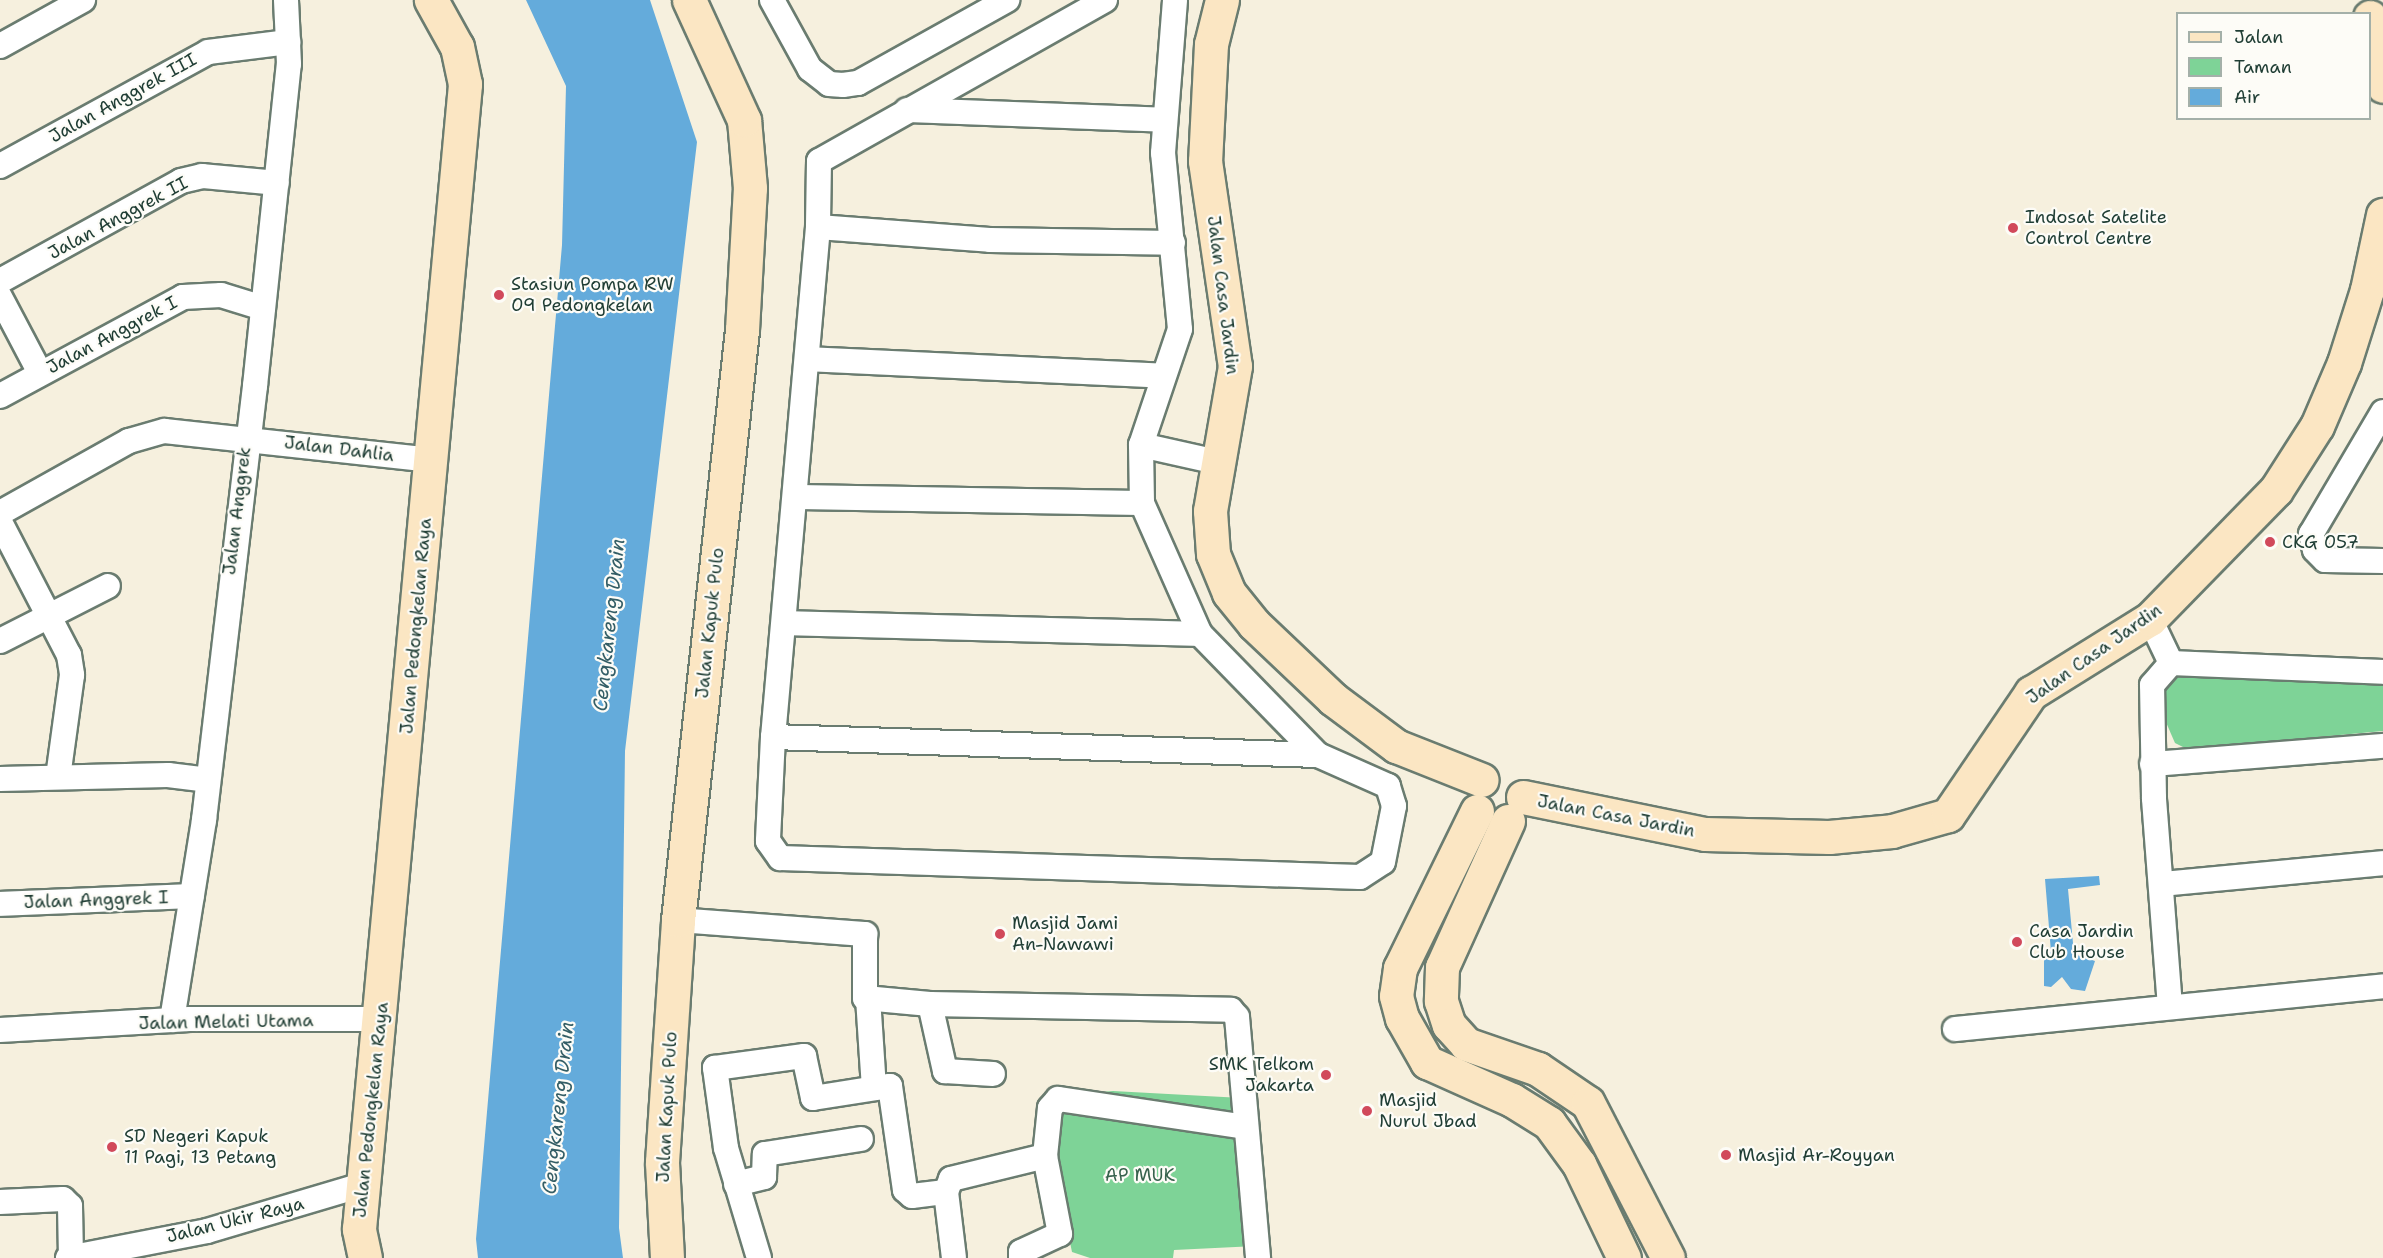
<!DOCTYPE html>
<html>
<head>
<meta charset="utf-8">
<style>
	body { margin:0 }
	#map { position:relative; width:2383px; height:1258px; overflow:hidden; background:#f6f0de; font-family:"Shantell Sans",sans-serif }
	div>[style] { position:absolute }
	.green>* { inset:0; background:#7ed397 }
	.water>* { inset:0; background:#64abdb }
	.roads { filter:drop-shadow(2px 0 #6a7c70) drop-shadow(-2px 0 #6a7c70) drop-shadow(0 2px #6a7c70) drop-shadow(0 -2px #6a7c70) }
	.street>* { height:24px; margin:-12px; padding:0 12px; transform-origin:12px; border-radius:12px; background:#fff }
	.secondary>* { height:33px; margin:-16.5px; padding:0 16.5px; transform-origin:16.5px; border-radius:16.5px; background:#fbe6c3 }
	.dots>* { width:16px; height:16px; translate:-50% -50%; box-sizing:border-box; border:3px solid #fdfcf7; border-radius:50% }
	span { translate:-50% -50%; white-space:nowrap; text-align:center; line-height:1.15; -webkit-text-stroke:4.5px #fdfcf7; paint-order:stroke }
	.street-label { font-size:18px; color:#1f3d34 }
	.poi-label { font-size:18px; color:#1f3d34 }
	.left { translate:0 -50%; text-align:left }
	.right { translate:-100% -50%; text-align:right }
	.park-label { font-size:18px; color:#37624d }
	.water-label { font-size:20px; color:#345e66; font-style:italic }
	.legend { position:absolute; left:2176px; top:12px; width:195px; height:108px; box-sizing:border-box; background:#fdfcf7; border:2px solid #a4b0a9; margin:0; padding:8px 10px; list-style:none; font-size:18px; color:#1f3d34 }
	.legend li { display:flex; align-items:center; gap:12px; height:30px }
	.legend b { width:30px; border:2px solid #a4b0a9 }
</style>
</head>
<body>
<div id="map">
	<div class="green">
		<div style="clip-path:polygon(2177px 675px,2383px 683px,2383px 731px,2187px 749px,2175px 743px,2165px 720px,2164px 685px)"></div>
		<div style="clip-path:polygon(1113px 1091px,1242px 1098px,1256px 1246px,1174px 1250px,1173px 1258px,1090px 1258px,1072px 1252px,1051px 1151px,1052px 1096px)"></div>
	</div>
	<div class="water">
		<div style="clip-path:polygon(526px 0,650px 0,697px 142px,625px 751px,619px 1228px,623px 1258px,478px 1258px,476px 1239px,562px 245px,566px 86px)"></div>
		<div style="clip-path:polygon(2099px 876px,2100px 885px,2068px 889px,2074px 954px,2095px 961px,2085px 991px,2071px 989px,2062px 977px,2051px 987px,2044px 986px,2044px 956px,2051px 952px,2045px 879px)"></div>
	</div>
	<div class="roads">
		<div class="street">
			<div style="left:772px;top:0;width:79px;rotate:61.2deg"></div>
			<div style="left:810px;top:69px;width:24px;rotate:38deg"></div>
			<div style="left:829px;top:84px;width:14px;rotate:4deg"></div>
			<div style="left:843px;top:85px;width:15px;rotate:-8deg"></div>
			<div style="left:858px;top:83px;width:171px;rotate:-29.1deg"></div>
			<div style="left:1105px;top:0;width:328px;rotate:150.6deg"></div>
			<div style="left:819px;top:161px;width:66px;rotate:90.9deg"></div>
			<div style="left:818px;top:227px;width:512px;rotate:95.04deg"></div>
			<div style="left:773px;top:737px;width:104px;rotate:92.8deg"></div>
			<div style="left:768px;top:841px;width:21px;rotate:55deg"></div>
			<div style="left:780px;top:858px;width:580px;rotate:1.88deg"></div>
			<div style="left:1360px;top:877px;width:27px;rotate:-33deg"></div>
			<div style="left:1383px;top:862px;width:57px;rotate:-78.9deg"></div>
			<div style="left:1394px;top:806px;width:21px;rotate:-107deg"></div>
			<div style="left:1388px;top:786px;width:77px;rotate:-156.1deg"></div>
			<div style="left:1318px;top:755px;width:169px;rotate:-134.3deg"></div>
			<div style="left:1200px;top:634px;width:143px;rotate:-113.9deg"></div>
			<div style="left:1142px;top:503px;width:58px;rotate:-91deg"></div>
			<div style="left:1141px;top:445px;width:122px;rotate:-71.4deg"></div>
			<div style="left:1180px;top:329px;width:177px;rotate:-95.5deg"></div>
			<div style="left:1163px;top:153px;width:153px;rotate:-85.5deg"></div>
			<div style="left:0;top:46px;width:95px;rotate:-29deg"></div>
			<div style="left:907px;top:110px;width:258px;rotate:2.2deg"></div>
			<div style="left:0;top:166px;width:237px;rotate:-28.7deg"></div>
			<div style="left:208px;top:52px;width:81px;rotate:-7.1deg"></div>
			<div style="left:818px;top:227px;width:172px;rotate:4.3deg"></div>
			<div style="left:990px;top:240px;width:183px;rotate:0.9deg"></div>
			<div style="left:0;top:281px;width:207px;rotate:-28.9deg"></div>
			<div style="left:181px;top:181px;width:22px;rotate:-13deg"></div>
			<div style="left:202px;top:176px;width:75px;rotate:5.3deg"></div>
			<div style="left:0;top:297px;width:86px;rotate:62.2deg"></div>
			<div style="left:807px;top:359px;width:356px;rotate:2.7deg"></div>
			<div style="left:0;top:396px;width:208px;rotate:-28.4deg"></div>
			<div style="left:183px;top:297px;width:38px;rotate:-3deg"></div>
			<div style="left:221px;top:295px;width:44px;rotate:17.2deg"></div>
			<div style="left:2383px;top:412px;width:142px;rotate:120.5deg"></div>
			<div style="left:2311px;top:534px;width:16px;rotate:76deg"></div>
			<div style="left:2315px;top:550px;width:14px;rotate:45deg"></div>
			<div style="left:2325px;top:560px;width:58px;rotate:1deg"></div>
			<div style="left:1141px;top:445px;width:78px;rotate:12.6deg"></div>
			<div style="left:797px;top:497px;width:345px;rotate:1deg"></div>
			<div style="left:0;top:513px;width:148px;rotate:-29.2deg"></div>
			<div style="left:129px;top:441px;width:37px;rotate:-16deg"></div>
			<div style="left:165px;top:431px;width:268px;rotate:6.2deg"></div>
			<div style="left:0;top:522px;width:150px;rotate:62.6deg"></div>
			<div style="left:69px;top:655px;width:20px;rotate:81deg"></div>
			<div style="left:72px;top:675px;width:103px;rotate:97.8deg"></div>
			<div style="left:2150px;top:619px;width:49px;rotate:64.5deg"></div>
			<div style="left:2171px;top:663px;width:212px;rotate:2.4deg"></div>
			<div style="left:784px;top:623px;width:416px;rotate:1.5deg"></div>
			<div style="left:0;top:641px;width:121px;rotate:-27deg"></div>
			<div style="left:773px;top:737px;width:545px;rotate:1.89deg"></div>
			<div style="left:2152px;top:764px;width:232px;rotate:-4.5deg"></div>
			<div style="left:0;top:779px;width:168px;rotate:-1.4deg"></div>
			<div style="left:168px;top:775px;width:39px;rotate:7deg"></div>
			<div style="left:2162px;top:884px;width:222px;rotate:-5.4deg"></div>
			<div style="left:0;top:904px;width:192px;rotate:-2.4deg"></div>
			<div style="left:678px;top:920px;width:188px;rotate:4.3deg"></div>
			<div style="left:865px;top:934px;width:64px;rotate:90deg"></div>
			<div style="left:865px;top:998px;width:65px;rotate:5.3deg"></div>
			<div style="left:930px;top:1004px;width:69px;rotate:77.4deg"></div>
			<div style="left:945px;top:1071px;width:48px;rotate:3.6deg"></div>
			<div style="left:868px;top:998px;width:90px;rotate:86.2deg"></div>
			<div style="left:930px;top:1004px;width:301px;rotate:1.1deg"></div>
			<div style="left:1231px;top:1010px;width:9px;rotate:49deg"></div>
			<div style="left:1237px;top:1017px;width:242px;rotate:85deg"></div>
			<div style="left:2170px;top:1007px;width:210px;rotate:-94.4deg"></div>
			<div style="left:2154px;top:798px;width:113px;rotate:-91deg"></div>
			<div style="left:2152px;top:685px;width:29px;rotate:-49deg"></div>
			<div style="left:172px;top:1020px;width:203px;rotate:-80.9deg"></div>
			<div style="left:204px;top:820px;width:437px;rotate:-83.3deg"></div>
			<div style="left:255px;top:386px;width:324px;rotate:-84deg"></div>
			<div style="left:289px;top:64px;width:64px;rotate:-92.7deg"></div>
			<div style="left:1955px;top:1029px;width:430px;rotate:-5.7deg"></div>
			<div style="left:0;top:1030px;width:190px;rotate:-3.3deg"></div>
			<div style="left:190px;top:1019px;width:191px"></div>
			<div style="left:736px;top:1184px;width:29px;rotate:-14deg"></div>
			<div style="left:764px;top:1177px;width:23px;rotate:-88deg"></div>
			<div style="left:765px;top:1154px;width:97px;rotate:-8.9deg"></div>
			<div style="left:946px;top:1192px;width:66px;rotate:83.1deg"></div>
			<div style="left:0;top:1202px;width:63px;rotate:-2.7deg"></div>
			<div style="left:63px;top:1199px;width:10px;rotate:45deg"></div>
			<div style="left:70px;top:1206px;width:50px;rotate:88.9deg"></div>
			<div style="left:68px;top:1258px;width:142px;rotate:-11deg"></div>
			<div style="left:207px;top:1231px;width:166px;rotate:-16.5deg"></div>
			<div style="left:759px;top:1258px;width:115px;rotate:-106.7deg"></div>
			<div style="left:726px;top:1148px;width:81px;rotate:-97.8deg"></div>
			<div style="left:715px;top:1068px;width:90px;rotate:-7.7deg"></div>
			<div style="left:804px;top:1056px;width:43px;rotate:77.9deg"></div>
			<div style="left:813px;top:1098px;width:78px;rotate:-8.9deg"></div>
			<div style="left:890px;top:1086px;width:105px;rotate:81.8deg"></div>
			<div style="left:905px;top:1190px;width:9px;rotate:41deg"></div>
			<div style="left:912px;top:1196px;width:34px;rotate:-7deg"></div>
			<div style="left:946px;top:1192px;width:14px;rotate:-69deg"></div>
			<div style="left:951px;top:1179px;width:97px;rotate:-13.7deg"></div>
			<div style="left:1021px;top:1258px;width:6px;rotate:-90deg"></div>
			<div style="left:1021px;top:1252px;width:43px;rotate:-24.8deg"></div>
			<div style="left:1060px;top:1234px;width:79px;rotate:-100.9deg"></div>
			<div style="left:1045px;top:1156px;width:48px;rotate:-84.1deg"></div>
			<div style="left:1050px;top:1108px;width:12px;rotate:-48deg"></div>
			<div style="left:1058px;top:1099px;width:189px;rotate:8.5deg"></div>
		</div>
		<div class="secondary">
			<div style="left:1222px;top:0;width:45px;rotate:104deg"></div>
			<div style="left:1211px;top:44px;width:117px;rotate:92.9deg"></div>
			<div style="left:1205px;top:161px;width:207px;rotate:81.7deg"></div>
			<div style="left:1235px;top:366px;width:147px;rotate:99.8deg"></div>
			<div style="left:1210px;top:511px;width:43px;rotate:86deg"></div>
			<div style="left:1213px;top:554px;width:42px;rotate:67.7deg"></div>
			<div style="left:1229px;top:593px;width:40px;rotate:51deg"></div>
			<div style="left:1254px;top:624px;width:109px;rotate:43.5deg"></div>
			<div style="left:1333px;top:699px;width:79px;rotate:36.7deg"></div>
			<div style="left:1396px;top:746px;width:92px;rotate:21.6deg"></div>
			<div style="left:2370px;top:17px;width:70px;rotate:79.3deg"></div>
			<div style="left:1523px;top:797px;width:186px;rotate:11.5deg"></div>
			<div style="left:1705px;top:834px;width:124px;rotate:1.4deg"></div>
			<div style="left:1829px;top:837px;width:63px;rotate:-5.4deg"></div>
			<div style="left:1892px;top:831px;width:58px;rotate:-15.9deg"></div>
			<div style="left:1948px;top:815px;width:148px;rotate:-55.8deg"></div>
			<div style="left:2031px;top:693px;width:140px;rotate:-31.9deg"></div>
			<div style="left:2150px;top:619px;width:180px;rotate:-45.7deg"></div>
			<div style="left:2276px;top:490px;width:76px;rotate:-57.4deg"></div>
			<div style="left:2317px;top:426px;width:69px;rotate:-66.8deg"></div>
			<div style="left:2344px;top:363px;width:77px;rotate:-72.5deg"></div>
			<div style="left:2367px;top:290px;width:77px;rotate:-78deg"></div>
			<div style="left:1477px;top:811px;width:175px;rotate:116.1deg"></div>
			<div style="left:1400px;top:968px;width:28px;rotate:98deg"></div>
			<div style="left:1396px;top:996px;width:23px;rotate:75deg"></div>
			<div style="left:1402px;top:1018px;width:51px;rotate:60.4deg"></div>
			<div style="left:1427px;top:1062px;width:93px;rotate:24.1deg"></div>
			<div style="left:1512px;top:1100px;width:44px;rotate:31.9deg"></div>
			<div style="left:1549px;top:1123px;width:51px;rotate:53.8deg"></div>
			<div style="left:1579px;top:1164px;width:104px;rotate:64.4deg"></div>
			<div style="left:1508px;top:821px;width:160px;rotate:114.3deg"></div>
			<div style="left:1442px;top:967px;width:34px;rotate:92deg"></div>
			<div style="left:1441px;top:1001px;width:25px;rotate:72deg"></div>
			<div style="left:1449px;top:1025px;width:25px;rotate:48deg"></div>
			<div style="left:1466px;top:1044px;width:76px;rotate:19.1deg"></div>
			<div style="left:1538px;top:1069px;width:60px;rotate:34.2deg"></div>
			<div style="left:1588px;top:1103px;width:174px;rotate:62.7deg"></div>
			<div style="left:365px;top:1258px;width:30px;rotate:-102deg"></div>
			<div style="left:359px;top:1229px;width:1150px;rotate:-84.71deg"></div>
			<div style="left:465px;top:84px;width:38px;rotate:-102deg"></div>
			<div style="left:457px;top:47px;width:54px;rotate:-119deg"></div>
			<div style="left:667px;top:1258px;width:96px;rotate:-93deg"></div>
			<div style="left:662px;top:1162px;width:243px;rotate:-86.2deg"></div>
			<div style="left:678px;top:920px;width:593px;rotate:-83.81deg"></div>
			<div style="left:742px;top:330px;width:142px;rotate:-86.8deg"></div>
			<div style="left:750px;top:188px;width:68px;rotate:-95deg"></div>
			<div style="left:744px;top:120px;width:132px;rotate:-114.6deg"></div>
		</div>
	</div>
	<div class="dots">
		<div style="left:2013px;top:228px;background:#d1495b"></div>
		<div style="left:499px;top:295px;background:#d1495b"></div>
		<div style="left:2270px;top:542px;background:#d1495b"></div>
		<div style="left:1000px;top:934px;background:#d1495b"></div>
		<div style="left:2017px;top:942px;background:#d1495b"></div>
		<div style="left:1326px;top:1075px;background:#d1495b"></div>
		<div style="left:1367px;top:1111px;background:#d1495b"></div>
		<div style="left:112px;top:1147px;background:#d1495b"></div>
		<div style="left:1726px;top:1155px;background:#d1495b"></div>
	</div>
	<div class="street-label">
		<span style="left:123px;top:98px;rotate:-29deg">Jalan Anggrek III</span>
		<span style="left:118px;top:218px;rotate:-28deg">Jalan Anggrek II</span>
		<span style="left:1223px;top:295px;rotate:83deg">Jalan Casa Jardin</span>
		<span style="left:112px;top:335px;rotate:-28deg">Jalan Anggrek I</span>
		<span style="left:339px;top:449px;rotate:7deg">Jalan Dahlia</span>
		<span style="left:237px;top:511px;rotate:-83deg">Jalan Anggrek</span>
		<span style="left:710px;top:623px;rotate:-84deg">Jalan Kapuk Pulo</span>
		<span style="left:416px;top:626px;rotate:-85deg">Jalan Pedongkelan Raya</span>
		<span style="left:2094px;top:654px;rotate:-35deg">Jalan Casa Jardin</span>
		<span style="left:1616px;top:816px;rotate:11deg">Jalan Casa Jardin</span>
		<span style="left:96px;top:900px;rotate:-2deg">Jalan Anggrek I</span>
		<span style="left:226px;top:1022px;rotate:-1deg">Jalan Melati Utama</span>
		<span style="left:667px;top:1107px;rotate:-87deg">Jalan Kapuk Pulo</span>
		<span style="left:371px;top:1110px;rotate:-84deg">Jalan Pedongkelan Raya</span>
		<span style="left:235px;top:1220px;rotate:-14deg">Jalan Ukir Raya</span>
	</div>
	<div class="poi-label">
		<span class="left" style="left:2025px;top:228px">Indosat Satelite<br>Control Centre</span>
		<span class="left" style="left:511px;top:295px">Stasiun Pompa RW<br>09 Pedongkelan</span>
		<span class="left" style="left:2282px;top:542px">CKG 057</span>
		<span class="left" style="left:1012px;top:934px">Masjid Jami<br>An-Nawawi</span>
		<span class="left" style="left:2029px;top:942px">Casa Jardin<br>Club House</span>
		<span class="right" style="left:1314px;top:1075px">SMK Telkom<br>Jakarta</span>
		<span class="left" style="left:1379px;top:1111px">Masjid<br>Nurul Jbad</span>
		<span class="left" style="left:124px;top:1147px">SD Negeri Kapuk<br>11 Pagi, 13 Petang</span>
		<span class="left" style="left:1738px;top:1155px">Masjid Ar-Royyan</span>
	</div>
	<div class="park-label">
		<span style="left:1140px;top:1175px">AP MUK</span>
	</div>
	<div class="water-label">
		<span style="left:609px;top:625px;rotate:-84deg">Cengkareng Drain</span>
		<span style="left:558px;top:1108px;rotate:-84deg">Cengkareng Drain</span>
	</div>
	<ul class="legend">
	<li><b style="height:8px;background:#fbe6c3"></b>Jalan</li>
	<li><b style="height:16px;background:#7ed397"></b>Taman</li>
	<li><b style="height:16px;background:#64abdb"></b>Air</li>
	</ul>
</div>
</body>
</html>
